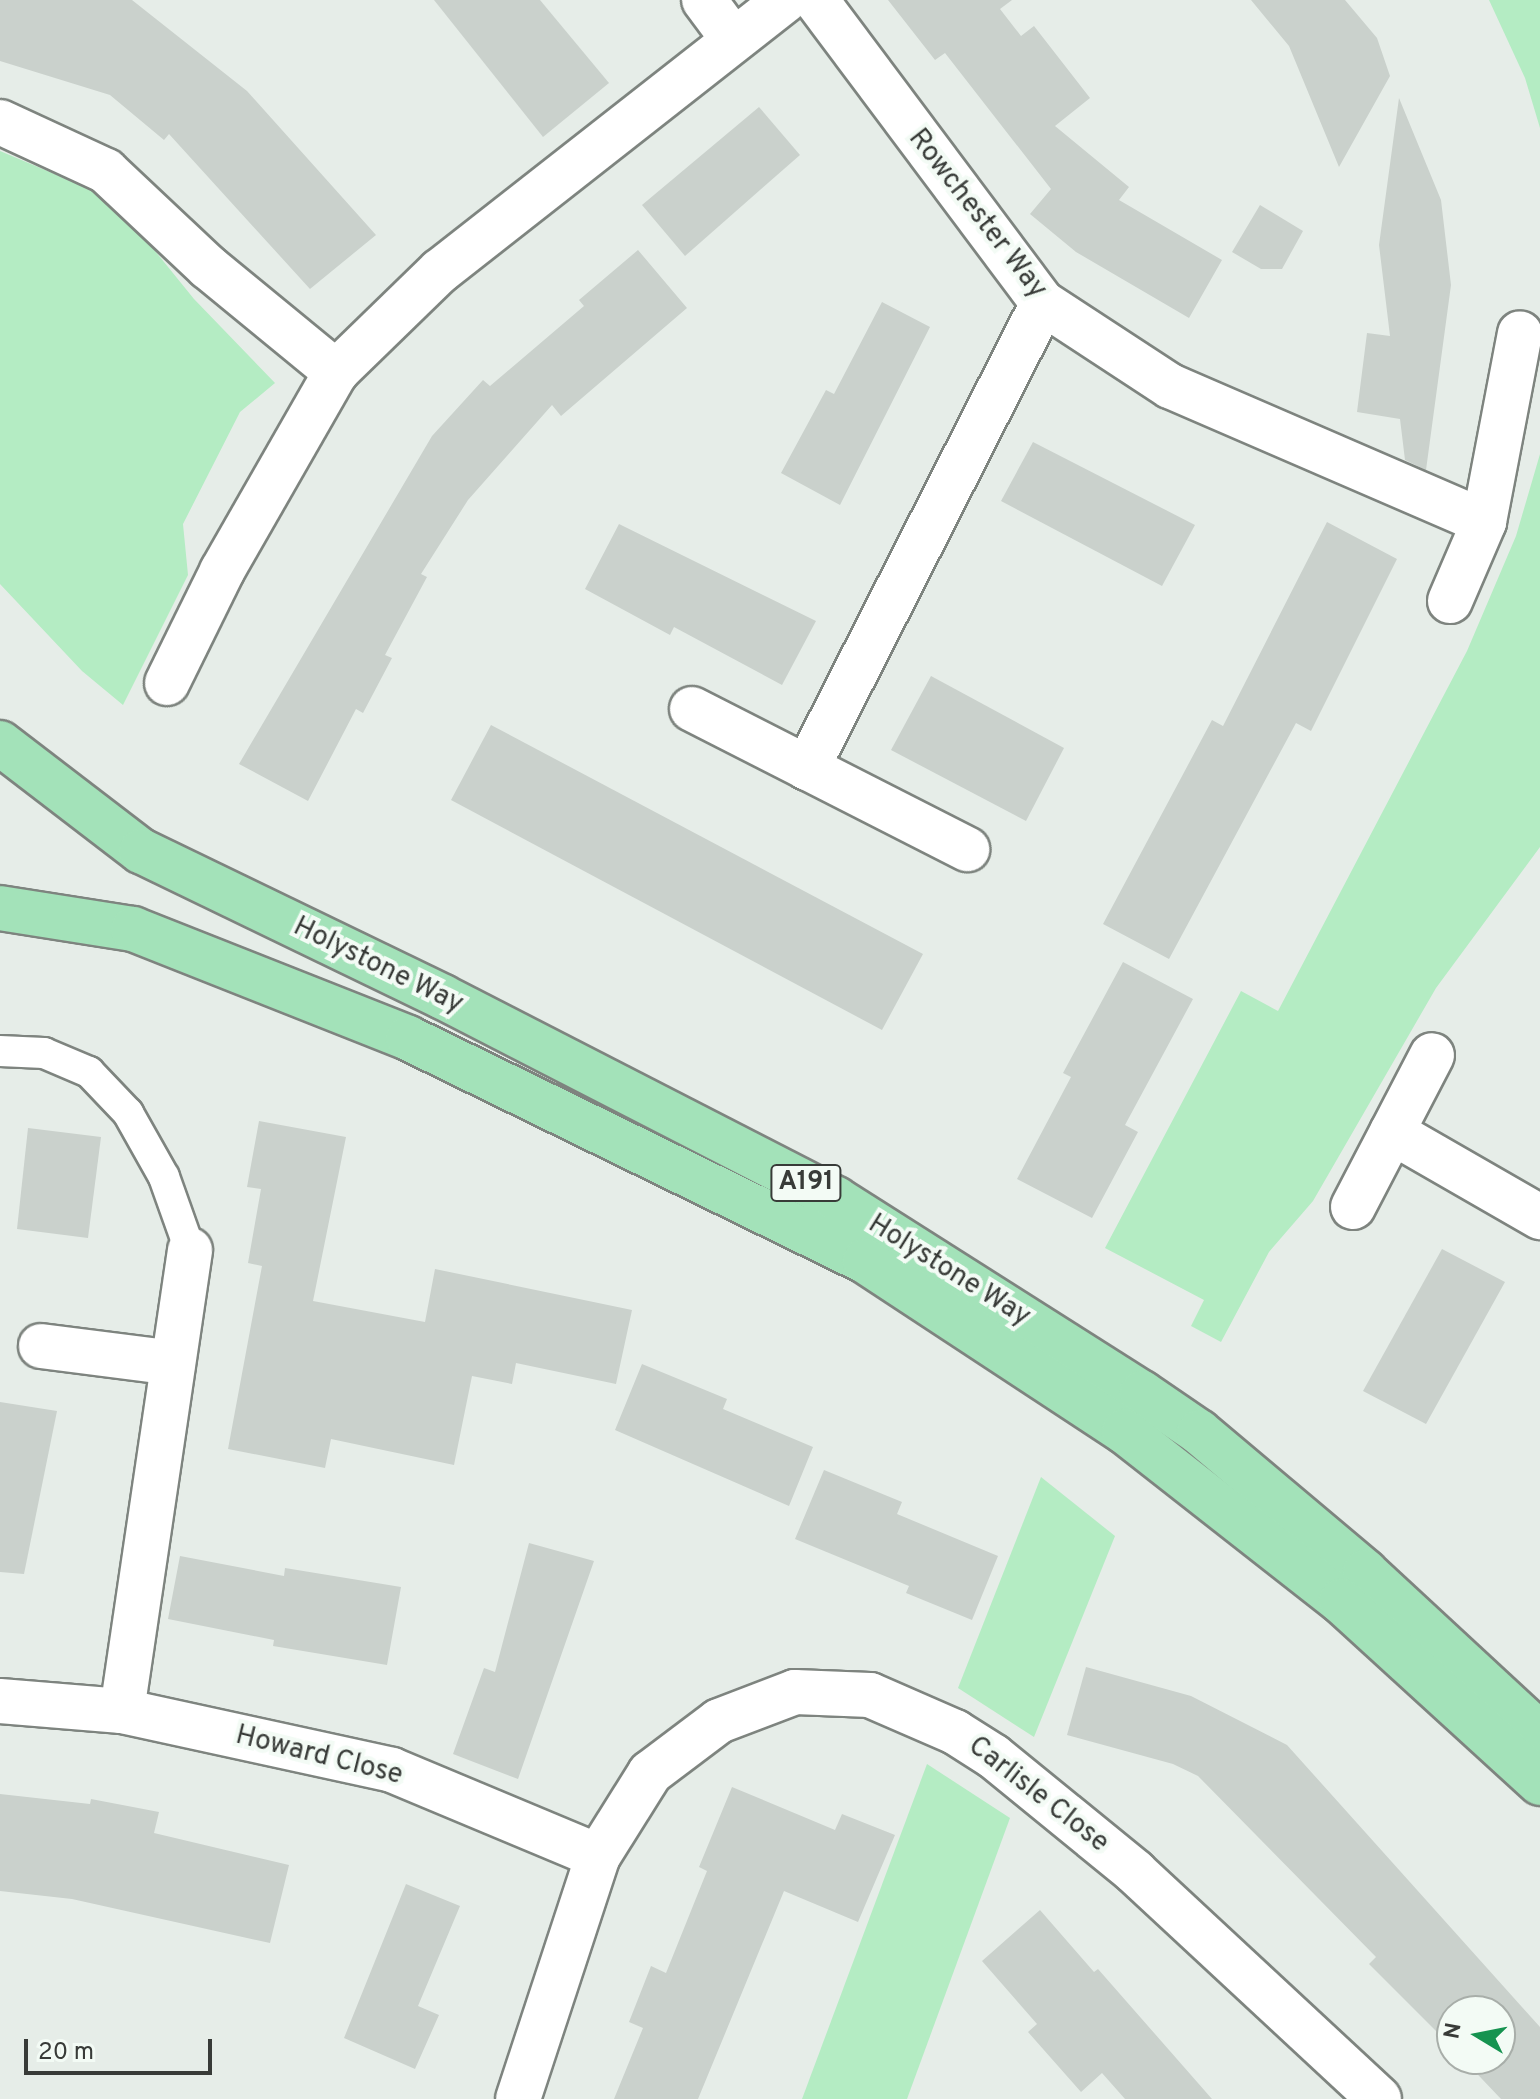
<!DOCTYPE html>
<html>
<head>
<meta charset="utf-8">
<style>
	body { margin:0 }
	#map { position:relative; width:1540px; height:2099px; overflow:hidden; background:#e6ede8; font-family:Overpass,sans-serif }
	div>[style] { position:absolute }
	.green>* { inset:0; background:#b4ecc3 }
	.building>* { inset:0; background:#cad1cc }
	.roads { filter:drop-shadow(2px 0 #7e847f) drop-shadow(-2px 0 #7e847f) drop-shadow(0 2px #7e847f) drop-shadow(0 -2px #7e847f) }
	.lane>* { height:30px; margin:-15px; padding:0 15px; transform-origin:15px; border-radius:15px; background:#fff }
	.street>* { height:44px; margin:-22px; padding:0 22px; transform-origin:22px; border-radius:22px; background:#fff }
	.primary>* { height:44px; margin:-22px; padding:0 22px; transform-origin:22px; border-radius:22px; background:#a3e2b9 }
	span { translate:-50% -50%; white-space:nowrap; text-align:center; line-height:1.15; -webkit-text-stroke:8px #f3fbf5; paint-order:stroke }
	.shield-label span { padding:2px 6px; background:#f3fbf5; border:2px solid; border-radius:6px; -webkit-text-stroke-width:0 }
	.shield-label { font-size:26px; color:#383b38; font-weight:700 }
	.street-label { font-size:28px; color:#383b38 }
	.north { position:absolute; left:1436px; top:1995px; width:80px; height:80px; box-sizing:border-box; background:#f3fbf5; border:2px solid #a8aea9; border-radius:50%; rotate:280deg; font-size:22px; font-weight:700; line-height:32px; text-align:center; color:#383b38 }
	.north::after { content:''; display:block; margin:auto; width:28px; height:36px; background:#169350; clip-path:polygon(50% 0,100% 100%,50% 72%,0 100%) }
	.scale { position:absolute; left:24px; top:2039px; width:188px; height:36px; box-sizing:border-box; border:4px solid #383b38; border-top:0; padding-left:10px; font-size:24px; line-height:28px; white-space:nowrap; color:#383b38; -webkit-text-stroke:6px #f3fbf5; paint-order:stroke }
</style>
</head>
<body>
<div id="map">
	<div class="green">
		<div style="clip-path:polygon(1489px 0,1540px 0,1540px 128px,1525px 78px)"></div>
		<div style="clip-path:polygon(0 151px,88px 188px,134px 225px,194px 299px,275px 383px,240px 412px,183px 524px,188px 575px,123px 705px,82px 671px,0 584px)"></div>
		<div style="clip-path:polygon(1540px 454px,1540px 847px,1436px 988px,1313px 1201px,1269px 1252px,1221px 1342px,1191px 1326px,1204px 1300px,1105px 1248px,1241px 991px,1278px 1011px,1467px 651px,1516px 536px)"></div>
		<div style="clip-path:polygon(1041px 1477px,1115px 1536px,1034px 1737px,958px 1688px)"></div>
		<div style="clip-path:polygon(927px 1764px,1010px 1818px,907px 2099px,802px 2099px)"></div>
	</div>
	<div class="building">
		<div style="clip-path:polygon(0 0,132px 0,247px 91px,376px 235px,310px 289px,169px 134px,164px 140px,110px 95px,0 61px)"></div>
		<div style="clip-path:polygon(434px 0,540px 0,609px 83px,543px 137px)"></div>
		<div style="clip-path:polygon(888px 0,1012px 0,1000px 9px,1021px 36px,1034px 26px,1090px 98px,1055px 126px,1129px 187px,1119px 200px,1222px 260px,1189px 318px,1076px 252px,1030px 214px,1051px 189px,945px 53px,935px 60px)"></div>
		<div style="clip-path:polygon(1251px 0,1345px 0,1377px 38px,1390px 76px,1339px 167px,1289px 46px)"></div>
		<div style="clip-path:polygon(1399px 98px,1441px 200px,1451px 285px,1426px 470px,1405px 460px,1400px 419px,1357px 412px,1367px 333px,1390px 336px,1379px 245px)"></div>
		<div style="clip-path:polygon(759px 107px,800px 155px,685px 256px,642px 205px)"></div>
		<div style="clip-path:polygon(1260px 205px,1303px 231px,1282px 269px,1261px 269px,1232px 252px)"></div>
		<div style="clip-path:polygon(638px 250px,687px 308px,561px 416px,552px 405px,468px 500px,421px 574px,427px 577px,385px 655px,392px 658px,363px 713px,356px 709px,308px 801px,239px 764px,432px 436px,483px 380px,490px 386px,584px 306px,579px 300px)"></div>
		<div style="clip-path:polygon(882px 302px,930px 327px,840px 505px,781px 473px,826px 390px,834px 394px)"></div>
		<div style="clip-path:polygon(1033px 442px,1195px 525px,1162px 586px,1001px 501px)"></div>
		<div style="clip-path:polygon(1327px 522px,1397px 559px,1311px 731px,1296px 723px,1169px 959px,1103px 924px,1212px 720px,1223px 726px)"></div>
		<div style="clip-path:polygon(619px 524px,816px 621px,782px 685px,674px 627px,670px 635px,585px 589px)"></div>
		<div style="clip-path:polygon(931px 676px,1064px 748px,1026px 821px,891px 750px)"></div>
		<div style="clip-path:polygon(491px 725px,923px 954px,882px 1030px,451px 800px)"></div>
		<div style="clip-path:polygon(1123px 962px,1193px 999px,1125px 1125px,1138px 1132px,1092px 1218px,1017px 1179px,1071px 1077px,1063px 1073px)"></div>
		<div style="clip-path:polygon(259px 1121px,346px 1137px,313px 1301px,425px 1322px,435px 1269px,632px 1310px,616px 1384px,516px 1363px,512px 1384px,472px 1376px,454px 1465px,331px 1439px,325px 1468px,228px 1449px,262px 1266px,248px 1263px,261px 1189px,247px 1187px)"></div>
		<div style="clip-path:polygon(28px 1128px,101px 1137px,88px 1238px,17px 1229px)"></div>
		<div style="clip-path:polygon(1442px 1249px,1505px 1282px,1426px 1424px,1363px 1391px)"></div>
		<div style="clip-path:polygon(642px 1364px,727px 1399px,723px 1409px,813px 1447px,789px 1506px,615px 1430px)"></div>
		<div style="clip-path:polygon(0 1402px,57px 1411px,24px 1574px,0 1572px)"></div>
		<div style="clip-path:polygon(824px 1470px,902px 1502px,897px 1514px,998px 1556px,972px 1620px,906px 1593px,909px 1586px,795px 1539px)"></div>
		<div style="clip-path:polygon(529px 1543px,594px 1561px,518px 1779px,453px 1754px,484px 1668px,495px 1672px)"></div>
		<div style="clip-path:polygon(180px 1556px,284px 1576px,285px 1568px,401px 1587px,387px 1665px,273px 1646px,274px 1640px,168px 1619px)"></div>
		<div style="clip-path:polygon(1086px 1667px,1191px 1696px,1287px 1745px,1540px 2027px,1540px 2099px,1501px 2099px,1463px 2059px,1500px 2059px,1500px 2011px,1452px 2011px,1452px 2047px,1369px 1964px,1376px 1957px,1198px 1776px,1173px 1764px,1067px 1735px)"></div>
		<div style="clip-path:polygon(732px 1787px,835px 1830px,842px 1814px,895px 1835px,858px 1922px,784px 1891px,698px 2099px,614px 2099px,643px 2028px,629px 2022px,651px 1966px,666px 1973px,707px 1871px,699px 1867px)"></div>
		<div style="clip-path:polygon(0 1794px,90px 1804px,91px 1799px,159px 1812px,154px 1833px,289px 1865px,270px 1943px,72px 1899px,0 1891px)"></div>
		<div style="clip-path:polygon(406px 1884px,460px 1906px,418px 2006px,439px 2015px,415px 2069px,344px 2038px)"></div>
		<div style="clip-path:polygon(1040px 1910px,1094px 1972px,1098px 1969px,1212px 2099px,1125px 2099px,1102px 2073px,1081px 2092px,1028px 2032px,1037px 2024px,982px 1961px)"></div>
	</div>
	<div class="roads">
		<div class="lane">
			<div style="left:0;top:1051px;width:44px;rotate:2.6deg"></div>
			<div style="left:44px;top:1053px;width:49px;rotate:22.9deg"></div>
			<div style="left:89px;top:1072px;width:57px;rotate:46.4deg"></div>
			<div style="left:128px;top:1113px;width:73px;rotate:60.6deg"></div>
			<div style="left:164px;top:1177px;width:77px;rotate:70.4deg"></div>
		</div>
		<div class="street">
			<div style="left:704px;top:0;width:49px;rotate:53.4deg"></div>
			<div style="left:816px;top:0;width:379px;rotate:53.2deg"></div>
			<div style="left:1043px;top:303px;width:152px;rotate:33.2deg"></div>
			<div style="left:1170px;top:386px;width:342px;rotate:23.4deg"></div>
			<div style="left:0;top:122px;width:117px;rotate:24.8deg"></div>
			<div style="left:106px;top:171px;width:140px;rotate:43.3deg"></div>
			<div style="left:208px;top:267px;width:166px;rotate:39.4deg"></div>
			<div style="left:1450px;top:601px;width:86px;rotate:-66.7deg"></div>
			<div style="left:1484px;top:522px;width:192px;rotate:-79.2deg"></div>
			<div style="left:167px;top:683px;width:125px;rotate:-63.8deg"></div>
			<div style="left:222px;top:571px;width:229px;rotate:-60.2deg"></div>
			<div style="left:336px;top:372px;width:145px;rotate:-44.2deg"></div>
			<div style="left:440px;top:271px;width:439px;rotate:-38.1deg"></div>
			<div style="left:692px;top:709px;width:309px;rotate:27deg"></div>
			<div style="left:807px;top:768px;width:521px;rotate:-63.09deg"></div>
			<div style="left:1392px;top:1132px;width:171px;rotate:29.9deg"></div>
			<div style="left:1353px;top:1207px;width:171px;rotate:-62.5deg"></div>
			<div style="left:41px;top:1346px;width:133px;rotate:7.3deg"></div>
			<div style="left:0;top:1701px;width:122px;rotate:4.7deg"></div>
			<div style="left:122px;top:1711px;width:276px;rotate:12.3deg"></div>
			<div style="left:392px;top:1770px;width:223px;rotate:22.7deg"></div>
			<div style="left:122px;top:1711px;width:466px;rotate:-81.6deg"></div>
			<div style="left:518px;top:2099px;width:256px;rotate:-71.8deg"></div>
			<div style="left:598px;top:1856px;width:98px;rotate:-57.9deg"></div>
			<div style="left:650px;top:1773px;width:86px;rotate:-37deg"></div>
			<div style="left:719px;top:1721px;width:81px;rotate:-20.9deg"></div>
			<div style="left:795px;top:1692px;width:75px;rotate:2.3deg"></div>
			<div style="left:870px;top:1695px;width:93px;rotate:23.5deg"></div>
			<div style="left:955px;top:1732px;width:45px;rotate:32.3deg"></div>
			<div style="left:993px;top:1756px;width:183px;rotate:39.2deg"></div>
			<div style="left:1135px;top:1872px;width:333px;rotate:42.9deg"></div>
		</div>
		<div class="primary">
			<div style="left:0;top:743px;width:178px;rotate:37.5deg"></div>
			<div style="left:141px;top:851px;width:335px;rotate:25.8deg"></div>
			<div style="left:443px;top:997px;width:442px;rotate:27.2deg"></div>
			<div style="left:836px;top:1199px;width:362px;rotate:32.4deg"></div>
			<div style="left:1142px;top:1393px;width:69px;rotate:34.4deg"></div>
			<div style="left:1199px;top:1432px;width:217px;rotate:40.1deg"></div>
			<div style="left:1365px;top:1572px;width:238px;rotate:42.8deg"></div>
			<div style="left:0;top:908px;width:135px;rotate:9deg"></div>
			<div style="left:133px;top:929px;width:296px;rotate:21.6deg"></div>
			<div style="left:408px;top:1038px;width:509px;rotate:26.01deg"></div>
			<div style="left:865px;top:1261px;width:310px;rotate:33.3deg"></div>
			<div style="left:1124px;top:1431px;width:276px;rotate:38.1deg"></div>
			<div style="left:1341px;top:1601px;width:270px;rotate:42.4deg"></div>
		</div>
	</div>
	<div class="shield-label">
		<span style="left:806px;top:1183px">A191</span>
	</div>
	<div class="street-label">
		<span style="left:977px;top:214px;rotate:52deg">Rowchester Way</span>
		<span style="left:378px;top:966px;rotate:26deg">Holystone Way</span>
		<span style="left:949px;top:1271px;rotate:32deg">Holystone Way</span>
		<span style="left:319px;top:1756px;rotate:14deg">Howard Close</span>
		<span style="left:1038px;top:1795px;rotate:38deg">Carlisle Close</span>
	</div>
	<div class="north">N</div>
	<div class="scale">20 m</div>
</div>
</body>
</html>
